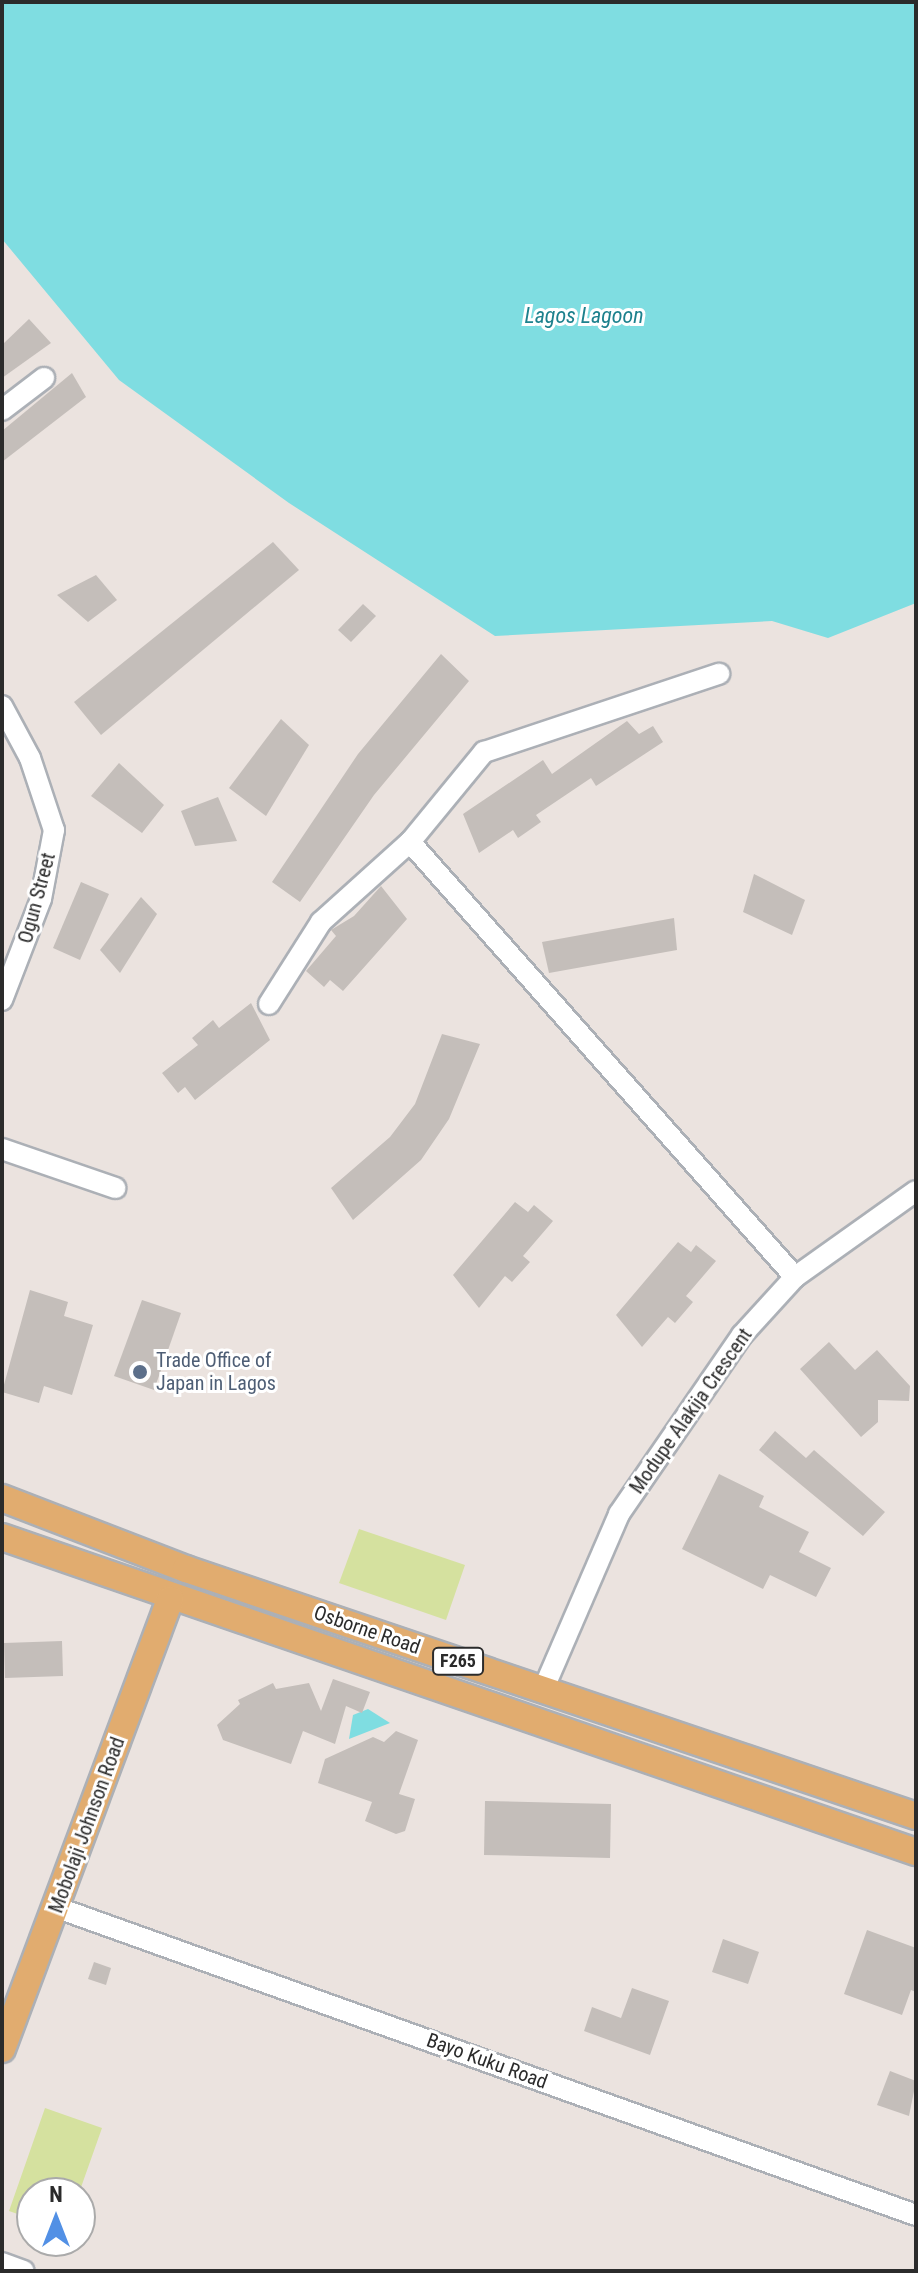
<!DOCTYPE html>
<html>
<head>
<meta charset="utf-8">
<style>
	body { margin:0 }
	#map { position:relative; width:918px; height:2273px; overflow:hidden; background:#ebe3df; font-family:"Roboto Condensed",sans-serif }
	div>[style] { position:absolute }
	.pitch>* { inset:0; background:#d5e19f }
	.water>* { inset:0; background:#7fdde1 }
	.building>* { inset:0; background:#c4beba }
	.roads { filter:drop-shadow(2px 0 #acb0b6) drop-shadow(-2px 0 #acb0b6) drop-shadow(0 2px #acb0b6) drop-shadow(0 -2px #acb0b6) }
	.minor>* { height:20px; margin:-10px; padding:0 10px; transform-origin:10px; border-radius:10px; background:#fff }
	.major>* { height:26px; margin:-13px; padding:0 13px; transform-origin:13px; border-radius:13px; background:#e1ac6f }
	.dots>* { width:22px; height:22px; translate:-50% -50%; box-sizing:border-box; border:4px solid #fff; border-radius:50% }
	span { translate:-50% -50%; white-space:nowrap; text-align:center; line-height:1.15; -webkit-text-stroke:6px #fff; paint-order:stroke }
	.shield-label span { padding:2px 6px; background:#fff; border:2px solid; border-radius:6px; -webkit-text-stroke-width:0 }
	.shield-label { font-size:18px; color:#2b2b2b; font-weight:700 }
	.street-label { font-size:20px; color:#2b2b2b }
	.service-label { font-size:20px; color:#4e5e75 }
	.left { translate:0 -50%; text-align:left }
	.water-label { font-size:22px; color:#1d818d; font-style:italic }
	.frame { position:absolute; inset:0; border:4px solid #2b2b2b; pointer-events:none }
	.north { position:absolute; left:16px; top:2177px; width:80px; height:80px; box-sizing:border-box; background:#fff; border:2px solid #aaa; border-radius:50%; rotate:0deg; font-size:22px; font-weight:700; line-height:32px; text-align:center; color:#2b2b2b }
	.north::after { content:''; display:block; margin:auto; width:28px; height:36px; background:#5290e5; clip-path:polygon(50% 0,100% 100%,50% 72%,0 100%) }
</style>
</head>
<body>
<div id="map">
	<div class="pitch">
		<div style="clip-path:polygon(359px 1529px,465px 1565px,446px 1620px,339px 1583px)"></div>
		<div style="clip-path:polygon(45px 2108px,102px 2128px,79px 2193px,32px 2193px,32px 2219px,9px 2211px)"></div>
	</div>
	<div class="water">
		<div style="clip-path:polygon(2px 2px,916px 2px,916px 603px,828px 638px,772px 621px,495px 636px,289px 503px,119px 380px,2px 239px)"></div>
		<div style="clip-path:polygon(368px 1709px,390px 1723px,349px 1739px,353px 1715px)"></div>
	</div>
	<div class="building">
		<div style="clip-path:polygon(29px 319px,51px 343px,2px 378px,2px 345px)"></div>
		<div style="clip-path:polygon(72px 373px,86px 397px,2px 462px,2px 431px)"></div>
		<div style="clip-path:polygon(273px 542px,299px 570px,101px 735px,74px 702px)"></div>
		<div style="clip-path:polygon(96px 575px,117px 600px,88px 622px,57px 595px)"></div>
		<div style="clip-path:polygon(363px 604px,376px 616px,351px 642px,338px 630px)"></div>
		<div style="clip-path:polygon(441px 654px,469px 681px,374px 795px,300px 902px,272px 882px,358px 754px)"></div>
		<div style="clip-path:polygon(281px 719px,309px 745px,266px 816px,229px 788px)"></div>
		<div style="clip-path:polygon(627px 721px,639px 734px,653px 726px,663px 742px,596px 786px,591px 778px,536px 815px,541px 822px,518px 838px,513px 830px,479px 853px,463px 814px,543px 760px,552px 774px)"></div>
		<div style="clip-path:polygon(119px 763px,164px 805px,142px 833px,91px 796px)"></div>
		<div style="clip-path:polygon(218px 797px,237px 841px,195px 846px,181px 811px)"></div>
		<div style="clip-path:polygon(754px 874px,805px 900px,792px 935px,743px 912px)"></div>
		<div style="clip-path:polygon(81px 882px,109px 894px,80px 960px,53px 948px)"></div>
		<div style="clip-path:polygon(381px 886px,407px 919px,343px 991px,330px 980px,324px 987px,306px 971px,336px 936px,331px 930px,354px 916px)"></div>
		<div style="clip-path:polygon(141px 897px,157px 914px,120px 973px,100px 950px)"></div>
		<div style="clip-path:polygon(674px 918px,677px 950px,549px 973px,542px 942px)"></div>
		<div style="clip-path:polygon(251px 1003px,270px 1040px,195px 1100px,185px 1087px,178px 1093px,162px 1073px,198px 1045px,192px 1038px,213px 1020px,219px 1028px)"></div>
		<div style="clip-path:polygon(442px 1034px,480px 1044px,449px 1119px,421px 1160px,353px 1220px,331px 1188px,390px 1137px,415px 1104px)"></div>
		<div style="clip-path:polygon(515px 1202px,528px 1212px,534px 1205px,553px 1221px,523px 1256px,530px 1262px,512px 1282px,505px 1276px,479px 1308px,453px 1275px)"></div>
		<div style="clip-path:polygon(678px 1242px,691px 1252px,696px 1245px,716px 1261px,686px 1296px,693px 1302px,675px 1323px,668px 1317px,642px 1347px,616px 1315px)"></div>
		<div style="clip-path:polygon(30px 1290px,68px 1302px,64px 1316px,93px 1325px,72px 1395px,44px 1386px,39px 1403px,2px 1392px)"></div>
		<div style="clip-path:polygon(142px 1300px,181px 1313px,154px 1390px,114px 1376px)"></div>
		<div style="clip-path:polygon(829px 1342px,855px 1370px,877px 1350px,910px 1386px,909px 1401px,878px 1400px,878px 1422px,861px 1437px,800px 1369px)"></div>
		<div style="clip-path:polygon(775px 1431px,806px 1458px,814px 1450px,885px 1512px,863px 1536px,759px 1450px)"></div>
		<div style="clip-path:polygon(719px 1474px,764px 1496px,759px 1507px,809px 1532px,799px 1552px,831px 1568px,816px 1597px,770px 1575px,763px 1589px,682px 1549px)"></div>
		<div style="clip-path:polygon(62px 1641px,63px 1676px,5px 1678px,4px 1643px)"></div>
		<div style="clip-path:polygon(333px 1679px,370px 1692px,362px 1713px,346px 1706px,335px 1744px,303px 1731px,291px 1764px,223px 1740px,217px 1725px,240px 1704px,238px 1700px,273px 1683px,276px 1689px,309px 1683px,321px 1711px)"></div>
		<div style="clip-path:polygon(396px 1731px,418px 1740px,399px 1794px,415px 1799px,405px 1831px,396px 1834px,365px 1821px,372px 1802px,318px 1783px,325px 1759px,373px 1737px,384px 1742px)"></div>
		<div style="clip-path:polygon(485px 1801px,611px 1804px,610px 1858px,484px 1855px)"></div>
		<div style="clip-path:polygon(867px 1930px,916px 1948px,916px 1992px,911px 1990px,902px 2015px,844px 1994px)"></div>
		<div style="clip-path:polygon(723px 1939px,759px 1952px,748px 1984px,712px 1972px)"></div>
		<div style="clip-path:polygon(94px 1962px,111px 1968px,106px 1985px,88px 1979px)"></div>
		<div style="clip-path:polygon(632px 1988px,669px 2001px,650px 2055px,584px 2031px,592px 2007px,621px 2018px)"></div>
		<div style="clip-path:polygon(890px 2071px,916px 2081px,909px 2116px,877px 2105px)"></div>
	</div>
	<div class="roads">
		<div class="minor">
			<div style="left:2px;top:410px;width:53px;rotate:-37.3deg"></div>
			<div style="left:2px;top:706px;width:59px;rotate:61.7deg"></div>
			<div style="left:30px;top:758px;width:76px;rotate:71.6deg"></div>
			<div style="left:54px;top:830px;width:70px;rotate:100.7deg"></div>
			<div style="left:41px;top:899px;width:108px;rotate:111.1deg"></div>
			<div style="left:410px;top:842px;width:117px;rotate:-50.6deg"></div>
			<div style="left:484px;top:752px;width:248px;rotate:-18.4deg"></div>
			<div style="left:269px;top:1004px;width:97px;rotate:-57.6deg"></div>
			<div style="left:321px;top:922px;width:120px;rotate:-42deg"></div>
			<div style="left:410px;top:842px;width:581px;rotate:48.49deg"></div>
			<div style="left:2px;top:1149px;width:120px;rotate:19deg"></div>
			<div style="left:543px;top:1690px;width:192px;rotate:-66.6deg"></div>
			<div style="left:619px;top:1514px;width:217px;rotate:-55.5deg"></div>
			<div style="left:742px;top:1335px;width:79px;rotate:-47.6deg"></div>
			<div style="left:795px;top:1277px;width:148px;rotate:-35.4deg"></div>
			<div style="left:58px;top:1908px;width:911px;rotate:19.69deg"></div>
			<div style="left:2px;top:2263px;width:23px;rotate:20deg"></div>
		</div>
		<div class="major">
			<div style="left:2px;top:1498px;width:197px;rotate:21.1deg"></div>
			<div style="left:186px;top:1569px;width:771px;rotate:18.69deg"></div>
			<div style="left:2px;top:1537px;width:967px;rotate:19.02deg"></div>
			<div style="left:2px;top:2049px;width:480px;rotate:-69.5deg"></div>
		</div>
	</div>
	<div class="dots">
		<div style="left:140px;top:1372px;background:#5c6f8a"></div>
	</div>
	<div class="shield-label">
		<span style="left:458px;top:1661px">F265</span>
	</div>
	<div class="street-label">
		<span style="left:37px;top:898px;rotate:-75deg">Ogun Street</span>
		<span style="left:691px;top:1411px;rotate:-55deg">Modupe Alakija Crescent</span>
		<span style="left:367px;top:1630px;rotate:19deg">Osborne Road</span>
		<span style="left:87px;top:1825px;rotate:-70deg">Mobolaji Johnson Road</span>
		<span style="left:487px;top:2061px;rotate:20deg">Bayo Kuku Road</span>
	</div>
	<div class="service-label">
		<span class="left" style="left:156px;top:1372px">Trade Office of<br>Japan in Lagos</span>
	</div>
	<div class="water-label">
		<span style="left:584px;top:316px">Lagos Lagoon</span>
	</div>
	<div class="frame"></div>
	<div class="north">N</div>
</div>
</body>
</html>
